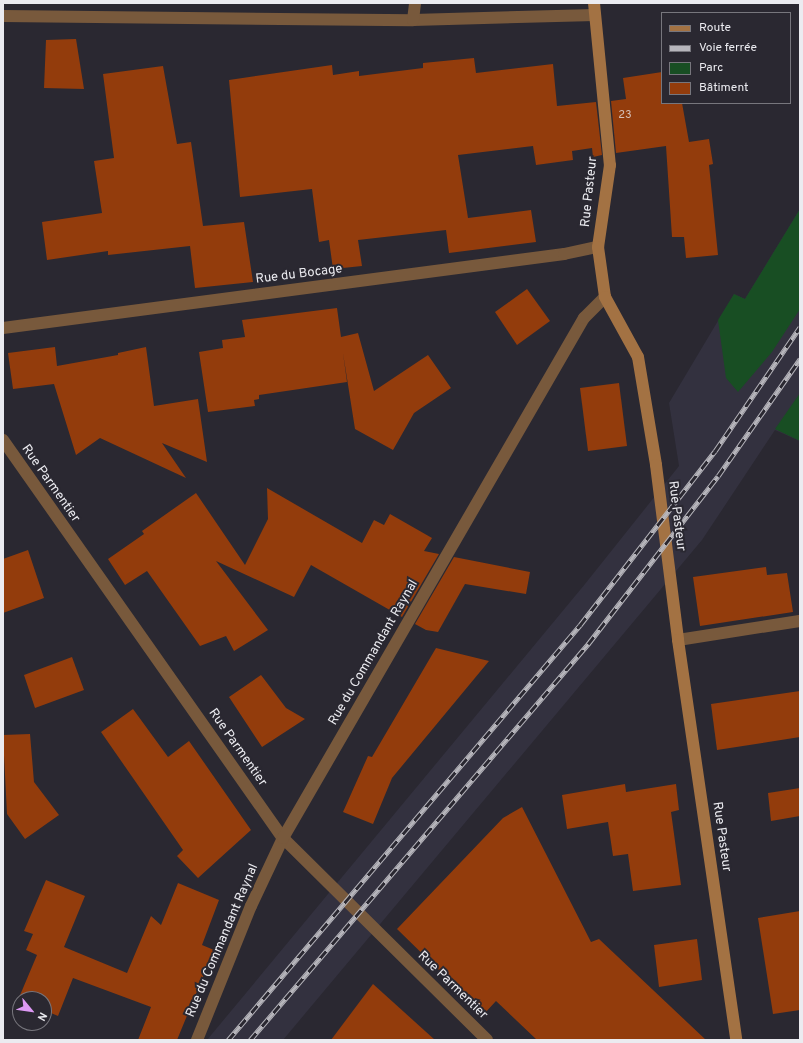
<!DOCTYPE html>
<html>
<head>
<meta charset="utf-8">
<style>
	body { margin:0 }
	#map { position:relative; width:803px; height:1043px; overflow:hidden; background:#2a2831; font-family:Overpass,sans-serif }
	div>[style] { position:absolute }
	.built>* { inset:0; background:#33313f }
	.green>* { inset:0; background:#184e23 }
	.building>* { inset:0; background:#933c0c }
	.street>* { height:12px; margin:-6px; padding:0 6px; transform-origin:6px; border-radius:6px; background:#78593c }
	.secondary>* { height:12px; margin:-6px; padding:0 6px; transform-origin:6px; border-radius:6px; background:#a37243 }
	.rail>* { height:4.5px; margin-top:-2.25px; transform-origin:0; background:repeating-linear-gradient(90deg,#2a2831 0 9px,#b6b5bb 0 18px); box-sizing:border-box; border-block:1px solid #b6b5bb }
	span { translate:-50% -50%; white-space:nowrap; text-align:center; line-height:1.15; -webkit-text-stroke:4px #2a2831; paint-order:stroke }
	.number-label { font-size:11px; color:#d5bfb7 }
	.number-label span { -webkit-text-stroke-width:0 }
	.street-label { font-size:13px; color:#ebebf0 }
	.frame { position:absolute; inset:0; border:4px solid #ebebf0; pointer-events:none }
	.legend { position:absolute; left:661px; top:12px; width:130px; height:92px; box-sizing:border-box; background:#2a2831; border:1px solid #77767d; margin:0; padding:5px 7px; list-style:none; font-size:12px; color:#ebebf0 }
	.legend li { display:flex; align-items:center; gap:8px; height:20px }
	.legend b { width:20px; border:1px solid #77767d }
	.north { position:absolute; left:12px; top:991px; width:40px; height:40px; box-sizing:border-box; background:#2a2831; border:1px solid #77767d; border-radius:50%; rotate:119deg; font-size:11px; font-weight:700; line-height:16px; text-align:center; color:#ebebf0 }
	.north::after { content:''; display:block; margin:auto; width:14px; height:18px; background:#dd99f4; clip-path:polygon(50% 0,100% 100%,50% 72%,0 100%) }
</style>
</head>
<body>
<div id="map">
	<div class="built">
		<div style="clip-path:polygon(800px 209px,800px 441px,775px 430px,702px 540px,283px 1040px,207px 1040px,585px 584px,679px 466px,669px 403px,734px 294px,745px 299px)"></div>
	</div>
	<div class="green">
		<div style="clip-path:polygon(800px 209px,800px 309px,772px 352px,738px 392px,726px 378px,718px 320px,734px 294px,745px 299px)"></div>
		<div style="clip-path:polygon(800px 393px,800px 441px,775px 429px)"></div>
	</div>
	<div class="building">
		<div style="clip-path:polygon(76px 39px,84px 89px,44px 88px,46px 40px)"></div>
		<div style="clip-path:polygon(474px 58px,476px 73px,553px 64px,557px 106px,596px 102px,602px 155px,593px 157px,592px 148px,572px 151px,573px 160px,536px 165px,533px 146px,458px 155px,468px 218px,531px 210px,536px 242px,449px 253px,446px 230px,358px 240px,362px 266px,333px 269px,329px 240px,319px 242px,312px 189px,240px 197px,229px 80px,332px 65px,333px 75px,359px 71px,359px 76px,423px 68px,423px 63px)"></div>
		<div style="clip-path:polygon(163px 66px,177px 144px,191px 142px,203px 226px,244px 222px,253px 282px,195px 288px,190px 246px,108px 255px,108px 251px,47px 260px,42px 222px,102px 213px,94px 161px,114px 158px,103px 74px)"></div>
		<div style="clip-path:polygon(662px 72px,662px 122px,662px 103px,682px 103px,689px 142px,709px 139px,713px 164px,709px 165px,718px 255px,686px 258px,684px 237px,672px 237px,666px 146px,616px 153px,611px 101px,626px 99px,623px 78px)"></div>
		<div style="clip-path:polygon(527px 289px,550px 321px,517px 345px,495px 312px)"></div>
		<div style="clip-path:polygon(337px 308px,341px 337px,358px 333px,374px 391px,428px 355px,451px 388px,414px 413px,393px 450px,355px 429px,343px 353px,347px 382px,259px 395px,259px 399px,254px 400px,255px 406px,208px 412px,199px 352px,223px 348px,222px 340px,245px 337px,242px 320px)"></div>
		<div style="clip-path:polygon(55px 347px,57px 366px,118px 355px,118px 353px,146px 347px,154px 406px,198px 399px,207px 462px,162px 443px,186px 478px,100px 438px,76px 455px,54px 384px,13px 389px,8px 353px)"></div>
		<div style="clip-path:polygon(619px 383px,627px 446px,588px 451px,580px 388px)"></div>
		<div style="clip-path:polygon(267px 488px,362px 543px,374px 520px,384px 525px,390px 514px,432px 538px,424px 551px,439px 554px,402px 617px,311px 565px,294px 597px,216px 561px,268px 630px,234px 651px,226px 636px,200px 646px,147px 571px,125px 585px,108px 559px,144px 534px,142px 531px,196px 493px,245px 565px,268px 519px)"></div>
		<div style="clip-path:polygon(28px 550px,44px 598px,3px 613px,3px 559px)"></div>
		<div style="clip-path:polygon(454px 557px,530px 572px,526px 594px,465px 584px,438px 632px,426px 630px,415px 624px)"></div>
		<div style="clip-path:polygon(766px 567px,767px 575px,787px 573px,793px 612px,700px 626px,693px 577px)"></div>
		<div style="clip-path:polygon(436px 648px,489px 661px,392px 778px,373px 824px,343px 812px,368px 756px,372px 757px)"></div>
		<div style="clip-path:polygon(72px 657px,84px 690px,35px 708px,24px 675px)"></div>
		<div style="clip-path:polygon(261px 675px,286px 708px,305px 719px,262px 747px,229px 697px)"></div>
		<div style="clip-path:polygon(800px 691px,800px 737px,717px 750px,711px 704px)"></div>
		<div style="clip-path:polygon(133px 709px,168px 757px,189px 741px,251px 830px,198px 878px,177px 856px,183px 850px,101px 732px)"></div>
		<div style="clip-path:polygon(30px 734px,34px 782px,59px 815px,25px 839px,7px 814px,3px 735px)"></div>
		<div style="clip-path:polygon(625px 784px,626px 792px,676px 784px,679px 810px,671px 812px,681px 885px,633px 891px,628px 854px,613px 856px,608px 822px,567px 829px,562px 795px)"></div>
		<div style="clip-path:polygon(800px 788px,800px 816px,771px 821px,768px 793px)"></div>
		<div style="clip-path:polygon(522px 807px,591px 942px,599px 939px,706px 1040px,537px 1040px,496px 1001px,484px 1014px,397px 929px,503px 818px)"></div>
		<div style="clip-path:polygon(46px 880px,85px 896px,64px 947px,127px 973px,151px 916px,161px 925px,178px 883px,219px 900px,202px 945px,214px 950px,177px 1040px,138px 1040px,151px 1007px,73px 978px,58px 1016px,44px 1010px,44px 999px,18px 1000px,37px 955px,26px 950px,33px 934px,24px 931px)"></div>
		<div style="clip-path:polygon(800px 911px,800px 1010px,773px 1014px,758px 918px)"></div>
		<div style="clip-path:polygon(697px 939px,702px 980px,659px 987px,654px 945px)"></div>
		<div style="clip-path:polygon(373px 984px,435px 1040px,331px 1040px)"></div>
	</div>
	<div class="street">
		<div style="left:3px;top:16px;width:410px;rotate:0.6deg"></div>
		<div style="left:413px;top:20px;width:182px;rotate:-1.6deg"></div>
		<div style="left:413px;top:20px;width:17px;rotate:-83deg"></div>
		<div style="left:3px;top:328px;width:566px;rotate:-7.51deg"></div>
		<div style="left:564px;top:254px;width:35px;rotate:-12deg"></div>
		<div style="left:3px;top:440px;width:487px;rotate:54.9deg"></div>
		<div style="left:283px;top:838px;width:287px;rotate:44.7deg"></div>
		<div style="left:678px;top:640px;width:123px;rotate:-8.9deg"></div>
		<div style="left:197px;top:1040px;width:144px;rotate:-68.1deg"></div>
		<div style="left:251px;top:906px;width:75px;rotate:-64.8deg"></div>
		<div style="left:283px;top:838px;width:601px;rotate:-59.94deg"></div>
		<div style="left:584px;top:318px;width:30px;rotate:-45deg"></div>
	</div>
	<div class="secondary">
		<div style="left:594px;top:3px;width:163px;rotate:84.4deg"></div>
		<div style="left:610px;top:165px;width:83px;rotate:98.3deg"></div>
		<div style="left:598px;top:247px;width:50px;rotate:82deg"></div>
		<div style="left:605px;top:297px;width:68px;rotate:61.2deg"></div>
		<div style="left:638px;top:357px;width:109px;rotate:80.5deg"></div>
		<div style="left:656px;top:465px;width:176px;rotate:82.8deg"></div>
		<div style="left:678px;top:640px;width:404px;rotate:81.7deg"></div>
	</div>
	<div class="rail">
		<div style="left:228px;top:1040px;width:544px;rotate:-49.7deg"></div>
		<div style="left:580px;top:625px;width:220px;rotate:-52.2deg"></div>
		<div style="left:715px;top:451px;width:150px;rotate:-55.6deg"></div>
		<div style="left:250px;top:1040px;width:521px;rotate:-49.52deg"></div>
		<div style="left:588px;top:644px;width:212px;rotate:-52.3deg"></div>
		<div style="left:718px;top:476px;width:143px;rotate:-55deg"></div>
	</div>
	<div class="number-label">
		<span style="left:625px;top:115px">23</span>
	</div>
	<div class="street-label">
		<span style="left:590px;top:192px;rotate:-84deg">Rue Pasteur</span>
		<span style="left:299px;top:275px;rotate:-7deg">Rue du Bocage</span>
		<span style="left:50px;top:484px;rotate:55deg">Rue Parmentier</span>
		<span style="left:676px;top:516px;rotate:83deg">Rue Pasteur</span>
		<span style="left:374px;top:653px;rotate:-60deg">Rue du Commandant Raynal</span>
		<span style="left:237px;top:748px;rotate:55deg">Rue Parmentier</span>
		<span style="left:721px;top:837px;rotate:82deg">Rue Pasteur</span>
		<span style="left:223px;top:941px;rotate:-67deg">Rue du Commandant Raynal</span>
		<span style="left:452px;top:986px;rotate:44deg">Rue Parmentier</span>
	</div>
	<div class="frame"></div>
	<ul class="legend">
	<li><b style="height:5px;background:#a37243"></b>Route</li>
	<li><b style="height:5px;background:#b6b5bb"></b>Voie ferrée</li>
	<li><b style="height:11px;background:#184e23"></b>Parc</li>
	<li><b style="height:11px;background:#933c0c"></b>Bâtiment</li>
	</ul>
	<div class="north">N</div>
</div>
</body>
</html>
